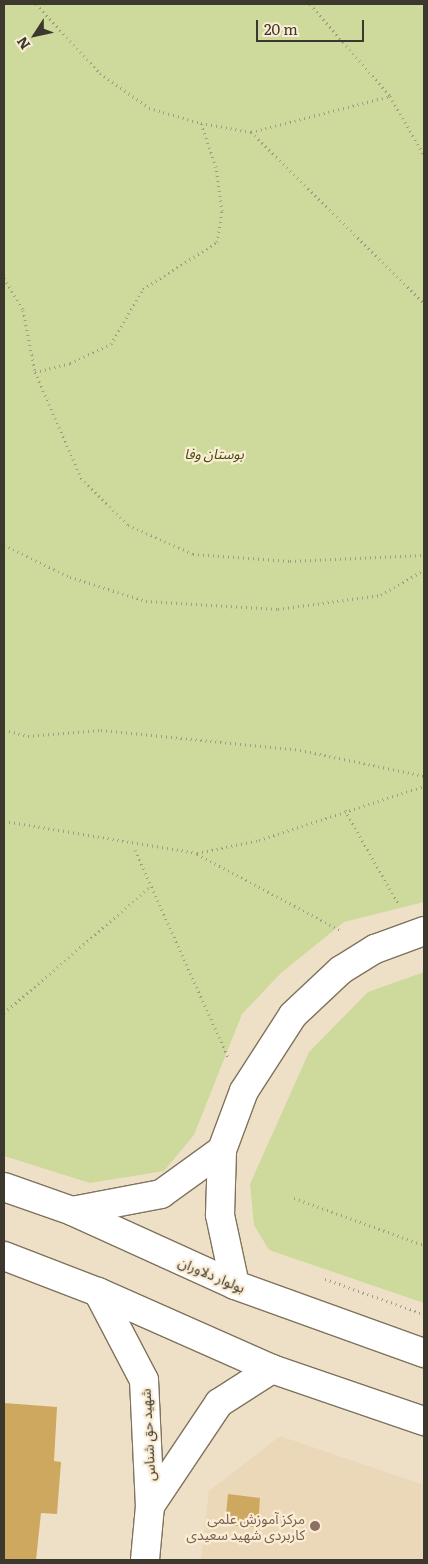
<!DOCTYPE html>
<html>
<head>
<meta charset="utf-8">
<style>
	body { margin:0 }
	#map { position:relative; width:428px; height:1564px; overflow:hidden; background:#eedfc7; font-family:Literata,"Noto Sans Arabic",serif }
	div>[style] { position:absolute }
	.built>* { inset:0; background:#ead8b8 }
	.green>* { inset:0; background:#ceda9c }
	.building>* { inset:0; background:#cfa85f }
	.path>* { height:3px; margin-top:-1.5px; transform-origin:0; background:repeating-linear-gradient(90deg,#a39986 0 1px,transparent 0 5px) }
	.roads { filter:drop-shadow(1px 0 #7f735c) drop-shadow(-1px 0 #7f735c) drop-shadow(0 1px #7f735c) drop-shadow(0 -1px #7f735c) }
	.street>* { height:28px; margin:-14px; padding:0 14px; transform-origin:14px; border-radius:14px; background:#fff }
	.secondary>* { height:28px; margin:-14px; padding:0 14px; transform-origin:14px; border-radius:14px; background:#fff }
	.dots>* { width:14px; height:14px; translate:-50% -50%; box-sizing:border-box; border:2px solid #fbedd4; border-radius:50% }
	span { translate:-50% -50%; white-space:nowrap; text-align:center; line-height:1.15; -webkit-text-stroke:4.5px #fbedd4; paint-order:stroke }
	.park-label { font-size:14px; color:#454d13; font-style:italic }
	.street-label { font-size:14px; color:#3d382e }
	.education-label { font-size:14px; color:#785e54 }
	.right { translate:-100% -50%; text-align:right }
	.frame { position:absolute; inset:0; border:5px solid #3d382e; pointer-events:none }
	.north { position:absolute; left:10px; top:10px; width:50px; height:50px; -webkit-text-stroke:4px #fbedd4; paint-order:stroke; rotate:235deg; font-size:14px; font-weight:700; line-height:20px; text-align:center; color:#3d382e }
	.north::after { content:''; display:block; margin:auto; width:18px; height:22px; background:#3d382e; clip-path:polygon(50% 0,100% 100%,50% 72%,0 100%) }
	.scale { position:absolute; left:256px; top:20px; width:108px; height:22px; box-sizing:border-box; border:2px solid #3d382e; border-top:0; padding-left:6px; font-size:15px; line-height:18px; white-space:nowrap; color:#3d382e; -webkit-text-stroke:4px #fbedd4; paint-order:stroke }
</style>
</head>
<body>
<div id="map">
	<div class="built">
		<div style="clip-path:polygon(280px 1436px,424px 1485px,424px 1560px,201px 1560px,209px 1491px)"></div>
	</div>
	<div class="green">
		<div style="clip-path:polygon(4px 4px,424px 4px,424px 902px,344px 922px,281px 973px,242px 1014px,194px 1135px,164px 1171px,90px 1183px,4px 1156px)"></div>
		<div style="clip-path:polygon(424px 972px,424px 1303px,269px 1250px,254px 1225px,250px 1184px,309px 1052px,368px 992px)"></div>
	</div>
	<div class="building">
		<div style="clip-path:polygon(4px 1403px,57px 1407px,54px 1461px,61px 1462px,57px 1514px,41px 1513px,36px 1560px,4px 1560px)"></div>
		<div style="clip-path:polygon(228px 1494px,260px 1498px,258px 1527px,225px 1525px)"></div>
	</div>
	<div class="path">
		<div style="left:36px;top:4px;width:94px;rotate:47.2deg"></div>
		<div style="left:100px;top:73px;width:60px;rotate:35.5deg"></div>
		<div style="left:149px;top:108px;width:54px;rotate:16.1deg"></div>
		<div style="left:201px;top:123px;width:51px;rotate:10.2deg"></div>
		<div style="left:251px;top:132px;width:243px;rotate:44.7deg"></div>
		<div style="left:310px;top:4px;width:122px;rotate:49deg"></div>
		<div style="left:390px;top:96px;width:68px;rotate:60deg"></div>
		<div style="left:251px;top:132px;width:144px;rotate:-14.5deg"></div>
		<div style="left:4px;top:278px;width:37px;rotate:59deg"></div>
		<div style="left:23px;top:310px;width:63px;rotate:79deg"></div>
		<div style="left:35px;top:372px;width:116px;rotate:66.5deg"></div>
		<div style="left:81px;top:478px;width:66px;rotate:45deg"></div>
		<div style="left:128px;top:525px;width:71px;rotate:24deg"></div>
		<div style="left:193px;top:554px;width:97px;rotate:4.1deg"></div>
		<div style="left:290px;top:561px;width:134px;rotate:-2.6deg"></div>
		<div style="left:35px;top:372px;width:36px;rotate:-14deg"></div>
		<div style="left:70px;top:363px;width:45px;rotate:-24.9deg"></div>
		<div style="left:111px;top:344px;width:64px;rotate:-59.8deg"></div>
		<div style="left:143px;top:289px;width:88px;rotate:-32.4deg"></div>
		<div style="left:217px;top:242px;width:31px;rotate:-81deg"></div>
		<div style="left:222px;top:211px;width:44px;rotate:-97.8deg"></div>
		<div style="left:216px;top:167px;width:46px;rotate:-108.8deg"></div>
		<div style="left:4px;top:545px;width:73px;rotate:25.9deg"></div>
		<div style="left:70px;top:577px;width:80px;rotate:17.5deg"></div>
		<div style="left:146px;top:601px;width:132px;rotate:3.5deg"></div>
		<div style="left:278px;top:609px;width:104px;rotate:-7.7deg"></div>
		<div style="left:381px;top:595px;width:50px;rotate:-30.2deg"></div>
		<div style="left:4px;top:730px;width:25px;rotate:14deg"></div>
		<div style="left:28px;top:736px;width:73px;rotate:-4.7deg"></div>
		<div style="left:101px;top:730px;width:200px;rotate:5.7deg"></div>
		<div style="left:300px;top:750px;width:127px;rotate:11.8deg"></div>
		<div style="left:345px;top:810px;width:109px;rotate:60.4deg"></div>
		<div style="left:4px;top:821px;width:196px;rotate:9.4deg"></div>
		<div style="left:197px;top:853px;width:63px;rotate:-11.8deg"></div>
		<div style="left:259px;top:840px;width:174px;rotate:-18.1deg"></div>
		<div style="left:135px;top:850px;width:227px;rotate:65.8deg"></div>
		<div style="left:197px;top:854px;width:164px;rotate:28deg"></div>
		<div style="left:4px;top:1013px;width:194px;rotate:-40.8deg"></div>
		<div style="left:294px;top:1198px;width:138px;rotate:19.9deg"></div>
		<div style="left:325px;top:1279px;width:105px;rotate:19.5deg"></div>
	</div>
	<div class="roads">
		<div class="street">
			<div style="left:72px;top:1211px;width:91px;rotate:-10.8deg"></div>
			<div style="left:161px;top:1194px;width:75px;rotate:-35.8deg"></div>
			<div style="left:235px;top:1285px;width:72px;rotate:-102.1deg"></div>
			<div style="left:220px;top:1215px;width:65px;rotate:-88.2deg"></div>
			<div style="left:222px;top:1150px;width:63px;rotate:-69.6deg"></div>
			<div style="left:244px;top:1091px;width:90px;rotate:-57.2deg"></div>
			<div style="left:293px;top:1015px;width:66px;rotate:-43.2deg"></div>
			<div style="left:341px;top:970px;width:40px;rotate:-32deg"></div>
			<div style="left:375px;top:949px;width:52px;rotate:-20.2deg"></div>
			<div style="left:98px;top:1292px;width:99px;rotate:62.4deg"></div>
			<div style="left:144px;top:1380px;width:126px;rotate:87.3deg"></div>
			<div style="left:150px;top:1506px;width:54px;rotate:95.3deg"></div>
			<div style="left:150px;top:1506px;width:124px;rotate:-56.2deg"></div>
			<div style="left:219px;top:1403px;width:63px;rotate:-32.7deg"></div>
		</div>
		<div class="secondary">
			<div style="left:4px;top:1187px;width:72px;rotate:19.4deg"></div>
			<div style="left:72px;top:1211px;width:179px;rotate:24.4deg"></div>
			<div style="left:235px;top:1285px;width:201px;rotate:19.8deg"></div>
			<div style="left:4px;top:1256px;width:101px;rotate:21deg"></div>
			<div style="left:98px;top:1292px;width:190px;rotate:23.9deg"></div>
			<div style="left:272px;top:1369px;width:161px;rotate:18.9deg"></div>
		</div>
	</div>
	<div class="dots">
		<div style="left:315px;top:1526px;background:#8d6e63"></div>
	</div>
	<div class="park-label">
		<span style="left:214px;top:453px">بوستان وفا</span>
	</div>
	<div class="street-label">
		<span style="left:212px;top:1274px;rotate:23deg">بولوار دلاوران</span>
		<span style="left:147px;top:1435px;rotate:-93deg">شهید حق شناس</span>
	</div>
	<div class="education-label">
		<span class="right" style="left:305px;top:1526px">مرکز آموزش علمی<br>کاربردی شهید سعیدی</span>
	</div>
	<div class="frame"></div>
	<div class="north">N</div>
	<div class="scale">20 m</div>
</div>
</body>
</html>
